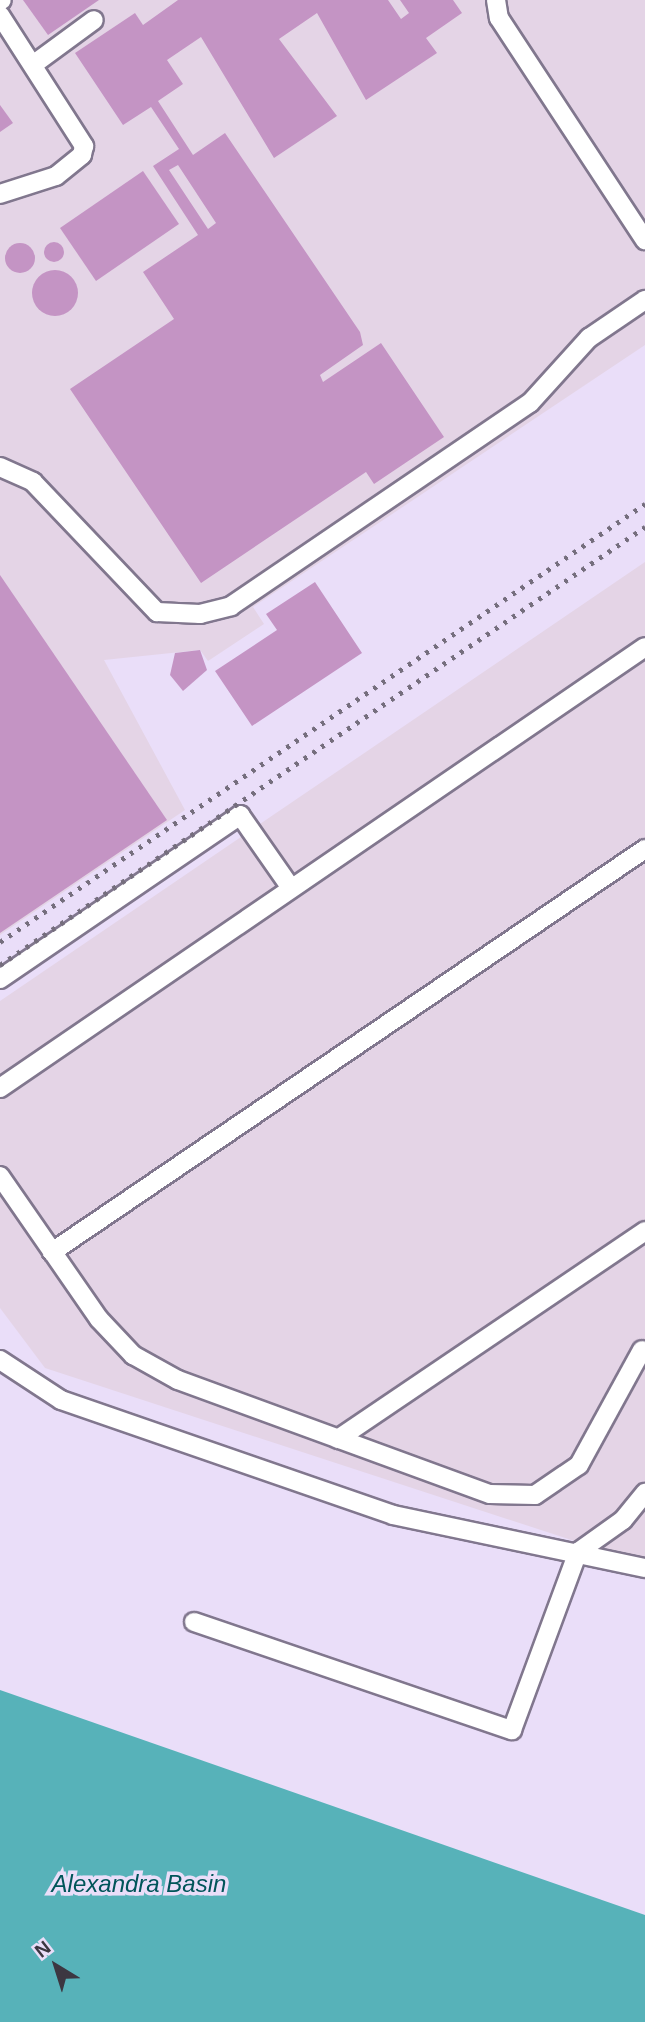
<!DOCTYPE html>
<html>
<head>
<meta charset="utf-8">
<style>
	body { margin:0 }
	#map { position:relative; width:645px; height:2022px; overflow:hidden; background:#eadef9; font-family:Helvetica,sans-serif }
	div>[style] { position:absolute }
	.industrial>* { inset:0; background:#e4d4e6 }
	.water>* { inset:0; background:#57b2b9 }
	.building>* { inset:0; background:#c494c4 }
	.round { border-radius:50% }
	.roads { filter:drop-shadow(2px 0 #81778e) drop-shadow(-2px 0 #81778e) drop-shadow(0 2px #81778e) drop-shadow(0 -2px #81778e) }
	.lane>* { height:18px; margin:-9px; padding:0 9px; transform-origin:9px; border-radius:9px; background:#fff }
	.rail>* { height:5px; margin-top:-2.5px; transform-origin:0; background:repeating-linear-gradient(90deg,#756e7d 0 3.5px,transparent 0 10.5px) }
	span { translate:-50% -50%; white-space:nowrap; text-align:center; line-height:1.15; -webkit-text-stroke:7px #eadef9; paint-order:stroke }
	.water-label { font-size:24px; color:#00555a; font-style:italic }
	.north { position:absolute; left:21px; top:1931px; width:70px; height:70px; -webkit-text-stroke:5px #eadef9; paint-order:stroke; rotate:322deg; font-size:19px; font-weight:700; line-height:28px; text-align:center; color:#3c3741 }
	.north::after { content:''; display:block; margin:auto; width:24px; height:32px; background:#3c3741; clip-path:polygon(50% 0,100% 100%,50% 72%,0 100%) }
</style>
</head>
<body>
<div id="map">
	<div class="industrial">
		<div style="clip-path:polygon(0 0,645px 0,645px 345px,253px 607px,264px 624px,208px 661px,200px 650px,104px 660px,185px 810px,0 935px)"></div>
		<div style="clip-path:polygon(645px 562px,645px 1564px,45px 1368px,0 1308px,0 1001px)"></div>
	</div>
	<div class="water">
		<div style="clip-path:polygon(0 1690px,645px 1915px,645px 2022px,0 2022px)"></div>
	</div>
	<div class="building">
		<div style="clip-path:polygon(23px 0,99px 0,48px 35px)"></div>
		<div style="clip-path:polygon(evenodd,178px 0,388px 0,401px 19px,409px 13px,400px 0,453px 0,462px 13px,426px 38px,437px 53px,366px 100px,317px 13px,279px 39px,337px 116px,274px 158px,201px 37px,167px 60px,183px 84px,158px 101px,193px 155px,225px 133px,360px 332px,363px 345px,320px 375px,323px 382px,381px 343px,444px 437px,374px 484px,366px 472px,201px 583px,70px 389px,174px 319px,143px 272px,198px 235px,153px 166px,179px 149px,151px 107px,123px 125px,75px 53px,135px 13px,143px 25px,178px 0,178px 165px,216px 223px,208px 229px,169px 170px,178px 165px)"></div>
		<div style="clip-path:polygon(0 105px,13px 123px,0 132px)"></div>
		<div style="clip-path:polygon(143px 171px,179px 224px,96px 281px,60px 228px)"></div>
		<div class="round" style="left:44px;top:242px;width:20px;height:20px"></div>
		<div class="round" style="left:5px;top:243px;width:30px;height:30px"></div>
		<div class="round" style="left:32px;top:270px;width:46px;height:46px"></div>
		<div style="clip-path:polygon(0 575px,167px 820px,0 933px)"></div>
		<div style="clip-path:polygon(315px 582px,362px 653px,252px 726px,215px 671px,277px 630px,266px 614px)"></div>
		<div style="clip-path:polygon(200px 650px,207px 670px,183px 691px,170px 675px,175px 653px)"></div>
	</div>
	<div class="roads">
		<div class="lane">
			<div style="left:496px;top:0;width:18px;rotate:81deg"></div>
			<div style="left:499px;top:18px;width:266px;rotate:56.7deg"></div>
			<div style="left:0;top:1px;width:2px;rotate:-27deg"></div>
			<div style="left:0;top:15px;width:156px;rotate:57.3deg"></div>
			<div style="left:84px;top:146px;width:9px;rotate:103deg"></div>
			<div style="left:82px;top:155px;width:33px;rotate:141deg"></div>
			<div style="left:56px;top:176px;width:59px;rotate:162.2deg"></div>
			<div style="left:34px;top:64px;width:74px;rotate:-36.3deg"></div>
			<div style="left:0;top:467px;width:36px;rotate:24deg"></div>
			<div style="left:33px;top:482px;width:180px;rotate:46.4deg"></div>
			<div style="left:157px;top:612px;width:43px;rotate:2.7deg"></div>
			<div style="left:200px;top:614px;width:32px;rotate:-14deg"></div>
			<div style="left:231px;top:606px;width:361px;rotate:-34.2deg"></div>
			<div style="left:530px;top:403px;width:88px;rotate:-47.8deg"></div>
			<div style="left:589px;top:338px;width:68px;rotate:-34.2deg"></div>
			<div style="left:0;top:979px;width:291px;rotate:-34.3deg"></div>
			<div style="left:240px;top:815px;width:89px;rotate:55.1deg"></div>
			<div style="left:0;top:1088px;width:781px;rotate:-34.36deg"></div>
			<div style="left:0;top:1176px;width:174px;rotate:55.3deg"></div>
			<div style="left:99px;top:1319px;width:50px;rotate:46.6deg"></div>
			<div style="left:133px;top:1355px;width:51px;rotate:29.1deg"></div>
			<div style="left:178px;top:1380px;width:332px;rotate:20.1deg"></div>
			<div style="left:490px;top:1494px;width:45px;rotate:1.3deg"></div>
			<div style="left:535px;top:1495px;width:53px;rotate:-34.3deg"></div>
			<div style="left:579px;top:1465px;width:131px;rotate:-61.3deg"></div>
			<div style="left:52px;top:1252px;width:717px;rotate:-34.2deg"></div>
			<div style="left:0;top:1360px;width:73px;rotate:33.3deg"></div>
			<div style="left:61px;top:1400px;width:351px;rotate:19.1deg"></div>
			<div style="left:393px;top:1515px;width:258px;rotate:11.9deg"></div>
			<div style="left:338px;top:1439px;width:371px;rotate:-34.1deg"></div>
			<div style="left:194px;top:1622px;width:336px;rotate:18.8deg"></div>
			<div style="left:512px;top:1730px;width:190px;rotate:-69.7deg"></div>
			<div style="left:578px;top:1552px;width:55px;rotate:-35.4deg"></div>
			<div style="left:623px;top:1520px;width:35px;rotate:-51deg"></div>
		</div>
	</div>
	<div class="rail">
		<div style="left:0;top:942px;width:780px;rotate:-34.18deg"></div>
		<div style="left:0;top:965px;width:780px;rotate:-34.18deg"></div>
	</div>
	<div class="water-label">
		<span style="left:139px;top:1884px">Alexandra Basin</span>
	</div>
	<div class="north">N</div>
</div>
</body>
</html>
